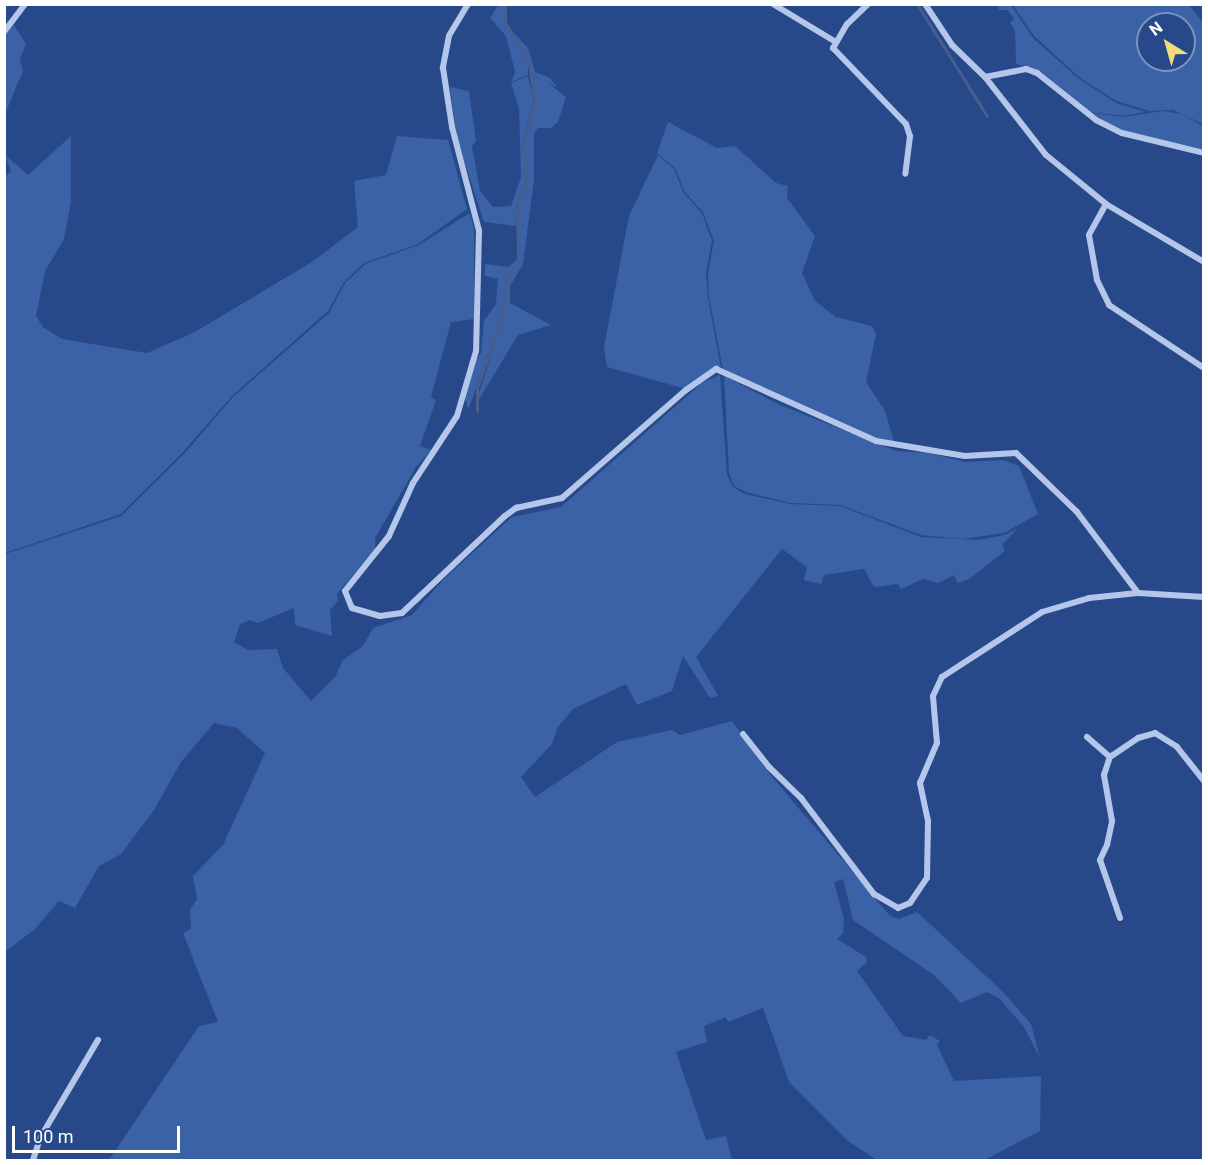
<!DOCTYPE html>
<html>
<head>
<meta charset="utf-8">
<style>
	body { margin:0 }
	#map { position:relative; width:1208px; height:1165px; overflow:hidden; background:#27498a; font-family:Roboto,sans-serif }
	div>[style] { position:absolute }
	.green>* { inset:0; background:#3b61a7 }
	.stream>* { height:3px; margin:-1.5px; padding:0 1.5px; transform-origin:1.5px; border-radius:1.5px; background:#465f8e }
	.minor>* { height:6px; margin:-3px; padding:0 3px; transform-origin:3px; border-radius:3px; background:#b4c7ea }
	span { translate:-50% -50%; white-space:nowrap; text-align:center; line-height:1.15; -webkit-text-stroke:6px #27498a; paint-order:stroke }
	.frame { position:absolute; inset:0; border:6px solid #fff; pointer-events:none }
	.north { position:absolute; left:1136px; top:12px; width:60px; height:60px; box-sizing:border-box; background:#27498a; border:2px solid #7d92b9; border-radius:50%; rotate:323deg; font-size:16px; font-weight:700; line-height:24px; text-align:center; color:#fff }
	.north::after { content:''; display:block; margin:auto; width:21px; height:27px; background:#f2db7a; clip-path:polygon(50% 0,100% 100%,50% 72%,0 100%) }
	.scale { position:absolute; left:12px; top:1126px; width:168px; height:27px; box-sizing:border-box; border:3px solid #fff; border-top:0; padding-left:8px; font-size:18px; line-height:21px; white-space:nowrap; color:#fff; -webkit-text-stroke:4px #27498a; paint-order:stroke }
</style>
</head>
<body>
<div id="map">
	<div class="green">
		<div style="clip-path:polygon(498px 5px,504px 5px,504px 22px,528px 62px,528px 75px,511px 82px,515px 72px,506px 36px,490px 18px)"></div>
		<div style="clip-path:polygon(998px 5px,1011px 5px,1033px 38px,1078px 78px,1116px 103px,1146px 112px,1123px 116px,1089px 112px,1037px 70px,1016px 64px,1015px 30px,1010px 23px,1014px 19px,1008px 10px,999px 10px)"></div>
		<div style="clip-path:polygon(evenodd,1013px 5px,1189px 5px,1203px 23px,1203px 124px,1173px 110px,1149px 111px,1116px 101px,1079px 77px,1034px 36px,1013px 5px,1148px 24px,1184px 24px,1184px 60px,1148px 60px,1148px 24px)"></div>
		<div style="clip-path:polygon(14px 25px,26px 44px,20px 59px,23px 71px,5px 114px,5px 35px)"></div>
		<div style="clip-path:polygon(510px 29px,528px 48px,535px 72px,550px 78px,557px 87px,530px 75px,530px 62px)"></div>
		<div style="clip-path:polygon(528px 76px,534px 100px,522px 145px,527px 178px,516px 205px,516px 226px,484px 222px,457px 139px,450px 87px,469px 91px,476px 141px,472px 146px,480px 191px,493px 207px,511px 206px,521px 177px,519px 109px,511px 83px)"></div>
		<div style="clip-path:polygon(530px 76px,547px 82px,566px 97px,558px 122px,551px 128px,538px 128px,534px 134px,534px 180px,523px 264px,510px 286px,510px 303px,551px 325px,518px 335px,475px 406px,501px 323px,511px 268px,519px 260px,518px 206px,528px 179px,524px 145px,535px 100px)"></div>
		<div style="clip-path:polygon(1163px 111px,1182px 114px,1203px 126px,1203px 152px,1122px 132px,1092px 113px,1123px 117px)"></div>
		<div style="clip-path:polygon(668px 122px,717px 148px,735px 146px,776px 183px,788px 186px,787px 198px,815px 236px,802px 273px,815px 301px,836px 317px,872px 326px,876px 334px,866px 382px,885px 411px,894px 442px,876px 440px,766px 393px,723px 370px,709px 297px,708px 273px,714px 241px,703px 212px,684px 191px,676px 169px,657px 153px)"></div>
		<div style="clip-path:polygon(71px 136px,71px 202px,64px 239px,45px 271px,36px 316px,43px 327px,62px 339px,147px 353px,193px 333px,312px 262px,358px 227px,354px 181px,386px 175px,397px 136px,448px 140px,467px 209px,418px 244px,364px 263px,344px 282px,328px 311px,232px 396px,182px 453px,121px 514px,5px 553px,4px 178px,11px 171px,5px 155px,28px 175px)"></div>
		<div style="clip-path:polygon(658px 155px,675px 170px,683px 192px,702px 213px,712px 241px,706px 273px,708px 297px,721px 369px,686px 389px,607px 367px,604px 347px,629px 216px)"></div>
		<div style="clip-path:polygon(470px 213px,474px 229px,474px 319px,451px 322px,431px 397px,436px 400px,420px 446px,431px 450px,416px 467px,375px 538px,375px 549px,337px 594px,338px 601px,330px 610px,332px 636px,295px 625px,294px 608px,258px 623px,250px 620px,240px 624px,234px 642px,248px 650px,277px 649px,283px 668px,311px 701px,335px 677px,343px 660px,363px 646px,373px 628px,412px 615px,444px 579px,512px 517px,561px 507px,702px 383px,720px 375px,727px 474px,733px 487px,745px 494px,790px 504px,840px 506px,921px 537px,979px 540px,1005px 535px,1018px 528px,1002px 545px,1005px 551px,969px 579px,958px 583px,954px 575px,938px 583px,923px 579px,901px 589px,898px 584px,874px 587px,864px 569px,824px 575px,821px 584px,804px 580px,807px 567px,782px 549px,696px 657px,718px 696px,710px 698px,683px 656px,672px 691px,637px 705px,626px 684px,573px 709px,558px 727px,552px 744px,521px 777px,535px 797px,617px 742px,672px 730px,680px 735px,732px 721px,768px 772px,890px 916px,899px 919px,917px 912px,1001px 990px,1031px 1024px,1040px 1058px,1024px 1027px,999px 998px,987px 992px,961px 1003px,934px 975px,853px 920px,843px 879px,834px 882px,844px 919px,843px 933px,837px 939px,866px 957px,867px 962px,857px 971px,903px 1036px,926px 1040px,930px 1035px,940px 1041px,937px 1045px,954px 1081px,1041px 1076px,1040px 1131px,984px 1160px,877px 1160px,848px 1141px,789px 1082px,763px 1008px,728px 1022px,726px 1017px,704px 1026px,707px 1042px,676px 1052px,706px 1140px,726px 1136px,732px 1160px,109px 1160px,199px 1026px,218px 1022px,183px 933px,191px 929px,190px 910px,197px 899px,193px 876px,223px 845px,265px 753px,237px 728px,214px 723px,181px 762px,154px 810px,121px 854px,99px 866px,75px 908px,59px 901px,35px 929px,5px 952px,5px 554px,121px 516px,184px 454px,233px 397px,329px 313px,345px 283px,365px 264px,419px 245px)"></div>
		<div style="clip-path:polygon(485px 264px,510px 267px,500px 322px,468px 410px,465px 397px,474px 363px,481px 353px,484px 321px,496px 304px,498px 279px,485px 276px)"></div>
		<div style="clip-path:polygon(724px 376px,780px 405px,896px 451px,929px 453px,965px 462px,1003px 460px,1019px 466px,1038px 514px,1004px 533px,963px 539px,921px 535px,840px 505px,790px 503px,746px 492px,734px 486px,729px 473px)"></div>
	</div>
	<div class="stream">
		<div style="left:917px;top:4px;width:132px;rotate:58deg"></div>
		<div style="left:477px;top:411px;width:23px;rotate:-90deg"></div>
		<div style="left:477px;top:388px;width:70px;rotate:-70.8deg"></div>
		<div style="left:500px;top:322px;width:56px;rotate:-79.7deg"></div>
		<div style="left:510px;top:267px;width:11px;rotate:-41deg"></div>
		<div style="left:518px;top:260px;width:55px;rotate:-91deg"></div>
		<div style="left:517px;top:205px;width:28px;rotate:-69deg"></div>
		<div style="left:527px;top:179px;width:34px;rotate:-97deg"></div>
		<div style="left:523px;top:145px;width:46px;rotate:-74.7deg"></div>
		<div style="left:535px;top:101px;width:39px;rotate:-99deg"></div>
		<div style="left:529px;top:62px;width:47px;rotate:-121deg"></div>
		<div style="left:505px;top:22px;width:18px;rotate:-90deg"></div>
	</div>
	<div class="minor">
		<div style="left:468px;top:4px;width:37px;rotate:121deg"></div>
		<div style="left:449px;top:36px;width:33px;rotate:101deg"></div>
		<div style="left:443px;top:68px;width:60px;rotate:81.3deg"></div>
		<div style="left:452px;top:127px;width:107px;rotate:75.4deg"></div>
		<div style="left:479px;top:231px;width:120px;rotate:91.4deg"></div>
		<div style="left:476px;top:351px;width:68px;rotate:106.3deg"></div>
		<div style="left:457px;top:416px;width:80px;rotate:123.3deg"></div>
		<div style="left:413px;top:483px;width:58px;rotate:114.4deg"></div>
		<div style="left:389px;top:536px;width:70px;rotate:128.7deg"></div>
		<div style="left:345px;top:591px;width:18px;rotate:68deg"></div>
		<div style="left:352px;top:608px;width:29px;rotate:16deg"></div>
		<div style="left:380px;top:616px;width:22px;rotate:-8deg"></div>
		<div style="left:402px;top:613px;width:141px;rotate:-43.3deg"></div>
		<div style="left:505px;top:516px;width:14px;rotate:-36deg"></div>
		<div style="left:516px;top:508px;width:47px;rotate:-12.3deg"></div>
		<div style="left:562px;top:498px;width:164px;rotate:-41.1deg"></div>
		<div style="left:686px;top:390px;width:37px;rotate:-35deg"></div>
		<div style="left:716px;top:369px;width:175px;rotate:24.2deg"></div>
		<div style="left:876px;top:441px;width:90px;rotate:9.6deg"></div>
		<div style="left:965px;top:456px;width:51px;rotate:-3.4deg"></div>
		<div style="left:1016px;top:453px;width:85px;rotate:44deg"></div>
		<div style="left:1077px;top:512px;width:101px;rotate:53deg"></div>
		<div style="left:773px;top:4px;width:71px;rotate:31.2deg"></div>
		<div style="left:868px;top:4px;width:29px;rotate:136deg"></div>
		<div style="left:847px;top:24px;width:28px;rotate:120deg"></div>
		<div style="left:833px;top:48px;width:105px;rotate:46.2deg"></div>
		<div style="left:906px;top:124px;width:13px;rotate:72deg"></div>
		<div style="left:910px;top:136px;width:38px;rotate:97deg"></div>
		<div style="left:925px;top:4px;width:49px;rotate:56.6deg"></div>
		<div style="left:952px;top:45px;width:46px;rotate:44.1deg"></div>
		<div style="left:985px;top:77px;width:99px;rotate:52deg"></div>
		<div style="left:1046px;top:155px;width:77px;rotate:39.2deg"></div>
		<div style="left:4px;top:32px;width:35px;rotate:-53deg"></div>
		<div style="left:985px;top:77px;width:42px;rotate:-11deg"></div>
		<div style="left:1026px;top:69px;width:12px;rotate:20deg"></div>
		<div style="left:1037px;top:73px;width:75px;rotate:38.5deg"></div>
		<div style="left:1096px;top:120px;width:29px;rotate:27deg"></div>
		<div style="left:1122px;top:133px;width:84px;rotate:13.7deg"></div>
		<div style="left:1204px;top:262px;width:114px;rotate:-149.4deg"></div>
		<div style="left:1106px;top:204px;width:35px;rotate:119deg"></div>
		<div style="left:1089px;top:235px;width:46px;rotate:79.9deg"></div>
		<div style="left:1097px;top:280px;width:28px;rotate:64deg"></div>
		<div style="left:1109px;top:305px;width:114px;rotate:33.6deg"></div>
		<div style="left:743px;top:734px;width:42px;rotate:51.8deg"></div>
		<div style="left:769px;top:767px;width:45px;rotate:44.1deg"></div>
		<div style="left:801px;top:798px;width:121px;rotate:52.8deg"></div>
		<div style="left:874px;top:894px;width:28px;rotate:30deg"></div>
		<div style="left:898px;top:908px;width:13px;rotate:-23deg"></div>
		<div style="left:910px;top:903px;width:30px;rotate:-56deg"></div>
		<div style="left:927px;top:878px;width:57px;rotate:-89deg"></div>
		<div style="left:928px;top:821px;width:39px;rotate:-102deg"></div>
		<div style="left:920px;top:783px;width:43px;rotate:-67deg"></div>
		<div style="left:937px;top:743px;width:47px;rotate:-94.9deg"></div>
		<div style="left:933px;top:696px;width:21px;rotate:-65deg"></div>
		<div style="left:942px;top:677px;width:119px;rotate:-33deg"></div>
		<div style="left:1042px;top:612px;width:49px;rotate:-16.6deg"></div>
		<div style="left:1089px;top:598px;width:49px;rotate:-5.8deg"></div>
		<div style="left:1138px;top:593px;width:66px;rotate:3.5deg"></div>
		<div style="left:1087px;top:737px;width:30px;rotate:41deg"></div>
		<div style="left:1120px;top:918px;width:61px;rotate:-109deg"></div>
		<div style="left:1100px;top:860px;width:17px;rotate:-65deg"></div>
		<div style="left:1107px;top:845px;width:25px;rotate:-78deg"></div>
		<div style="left:1112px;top:821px;width:47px;rotate:-99.9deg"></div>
		<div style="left:1104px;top:775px;width:19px;rotate:-72deg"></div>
		<div style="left:1110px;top:757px;width:34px;rotate:-34deg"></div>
		<div style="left:1138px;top:738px;width:18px;rotate:-16deg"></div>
		<div style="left:1155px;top:733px;width:26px;rotate:32deg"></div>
		<div style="left:1177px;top:747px;width:43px;rotate:51.5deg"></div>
		<div style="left:33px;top:1160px;width:23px;rotate:-72deg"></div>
		<div style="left:40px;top:1138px;width:114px;rotate:-59.4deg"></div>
	</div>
	<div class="frame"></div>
	<div class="north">N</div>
	<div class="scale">100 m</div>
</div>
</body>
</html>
